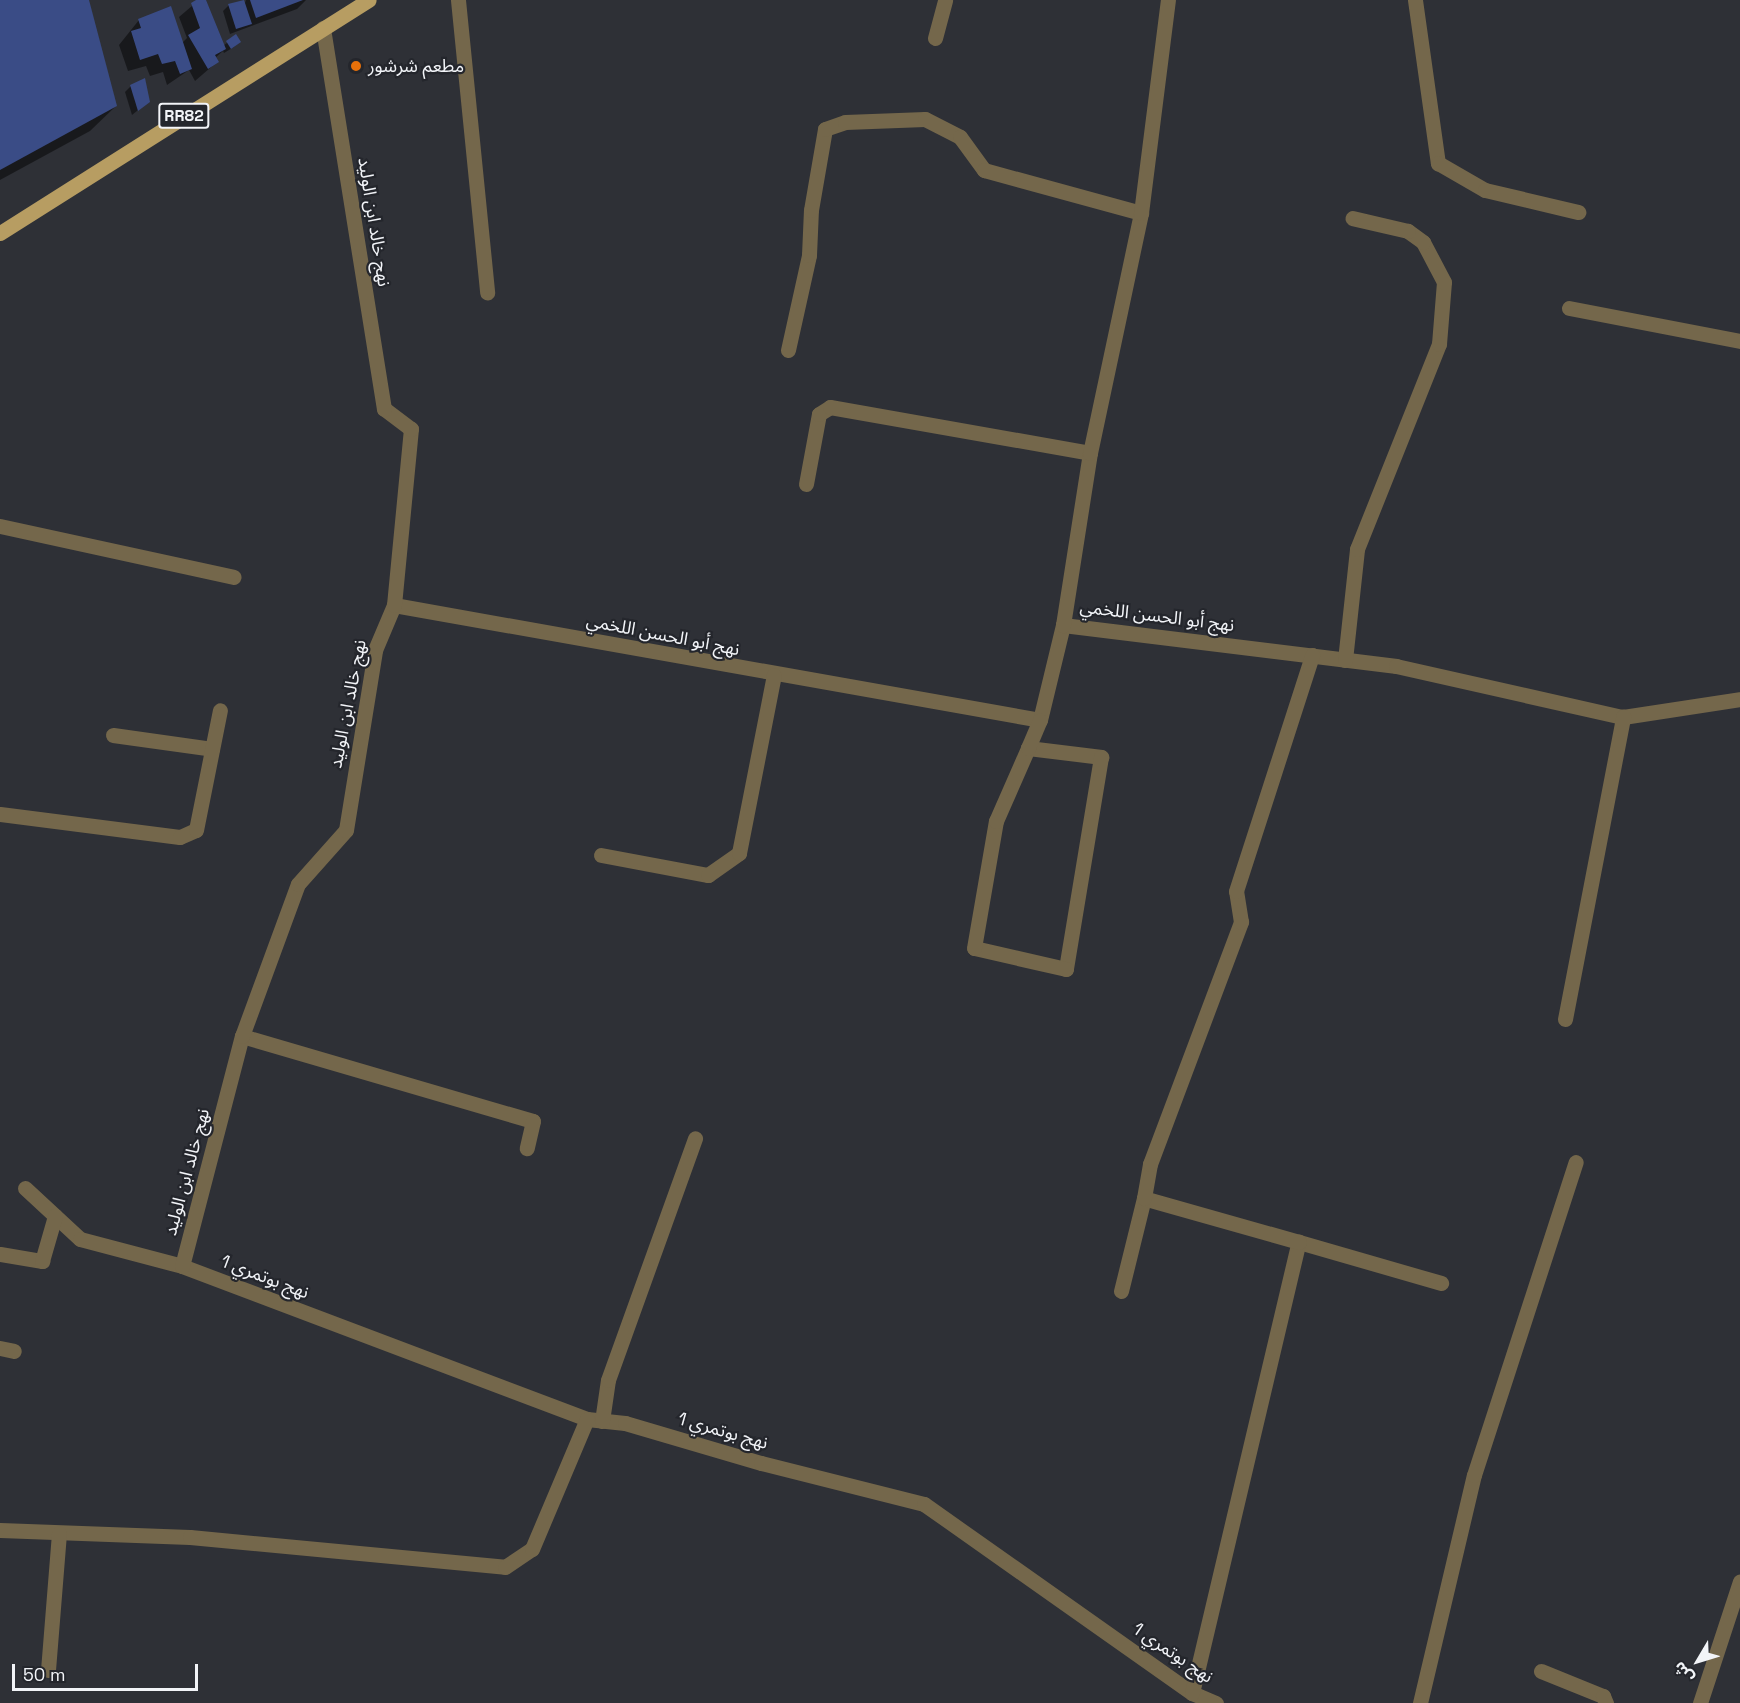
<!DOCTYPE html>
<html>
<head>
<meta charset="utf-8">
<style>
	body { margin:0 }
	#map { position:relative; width:1740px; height:1703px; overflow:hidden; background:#2e3036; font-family:"Space Grotesk","Noto Sans Arabic",sans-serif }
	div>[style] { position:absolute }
	.shadow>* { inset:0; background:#0007 }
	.building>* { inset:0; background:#3a4c86 }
	.minor>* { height:15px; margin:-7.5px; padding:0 7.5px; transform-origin:7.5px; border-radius:7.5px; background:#74674b }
	.major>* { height:15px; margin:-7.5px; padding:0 7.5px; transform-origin:7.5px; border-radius:7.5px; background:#b79d62 }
	.dots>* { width:16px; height:16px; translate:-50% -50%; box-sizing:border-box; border:3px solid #24262c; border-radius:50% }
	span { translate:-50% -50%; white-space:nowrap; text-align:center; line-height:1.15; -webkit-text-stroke:4.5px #24262c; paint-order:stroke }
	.shield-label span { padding:2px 4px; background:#24262c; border:2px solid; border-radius:4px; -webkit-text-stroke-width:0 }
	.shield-label { font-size:16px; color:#f2f4f8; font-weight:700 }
	.poi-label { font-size:18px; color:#f2f4f8 }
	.left { translate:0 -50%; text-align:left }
	.street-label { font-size:18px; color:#f2f4f8 }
	.north { position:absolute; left:1668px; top:1631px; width:60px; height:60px; -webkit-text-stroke:4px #24262c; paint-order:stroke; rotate:232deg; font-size:16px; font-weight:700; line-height:24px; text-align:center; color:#f2f4f8 }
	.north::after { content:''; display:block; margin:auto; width:21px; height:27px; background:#f2f4f8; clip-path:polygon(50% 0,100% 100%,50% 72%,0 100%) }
	.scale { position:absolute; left:12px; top:1664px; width:186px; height:27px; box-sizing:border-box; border:3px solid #f2f4f8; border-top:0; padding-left:8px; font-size:18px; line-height:21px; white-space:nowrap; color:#f2f4f8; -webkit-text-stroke:4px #24262c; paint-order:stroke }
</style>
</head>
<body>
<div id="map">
	<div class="shadow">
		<div style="clip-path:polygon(0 0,87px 0,116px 106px,90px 131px,0 180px)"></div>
		<div style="clip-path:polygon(199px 0,205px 0,223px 46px,236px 36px,239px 41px,234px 47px,224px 53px,223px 51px,215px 58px,217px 62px,195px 81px,189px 70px,167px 85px,163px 72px,150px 76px,146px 66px,128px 71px,119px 45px,139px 20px,182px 43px,187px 38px,179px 17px)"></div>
		<div style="clip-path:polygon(246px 0,306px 0,297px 9px,230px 34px,223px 11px,229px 5px,244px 6px)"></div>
		<div style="clip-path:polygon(131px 86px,148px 102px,132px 115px,125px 92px)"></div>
	</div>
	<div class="building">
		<div style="clip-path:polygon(0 0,89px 0,117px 106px,0 170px)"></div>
		<div style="clip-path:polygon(196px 0,206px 0,226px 49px,215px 55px,219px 62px,208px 69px,188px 35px,200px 28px,191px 3px)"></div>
		<div style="clip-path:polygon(244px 0,252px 24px,236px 29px,228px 4px)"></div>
		<div style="clip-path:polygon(250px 0,303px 0,256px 18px)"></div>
		<div style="clip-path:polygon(171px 6px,192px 69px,180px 74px,175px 61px,162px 64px,158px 54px,140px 60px,131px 31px,141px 28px,138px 19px)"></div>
		<div style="clip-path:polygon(236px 34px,241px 42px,231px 49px,226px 41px)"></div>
		<div style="clip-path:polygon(145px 78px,150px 102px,138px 111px,130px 85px)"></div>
	</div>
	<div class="minor">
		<div style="left:458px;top:0;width:294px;rotate:84.3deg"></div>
		<div style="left:1415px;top:0;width:165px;rotate:82deg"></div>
		<div style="left:1438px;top:163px;width:54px;rotate:29.9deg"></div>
		<div style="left:1485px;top:190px;width:96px;rotate:13.3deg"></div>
		<div style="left:935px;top:38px;width:39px;rotate:-75deg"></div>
		<div style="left:1569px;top:308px;width:174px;rotate:10.9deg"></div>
		<div style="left:788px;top:350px;width:97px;rotate:-77.5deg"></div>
		<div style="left:809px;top:255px;width:45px;rotate:-87.5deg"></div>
		<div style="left:811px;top:210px;width:82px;rotate:-80.2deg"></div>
		<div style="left:825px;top:129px;width:21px;rotate:-19deg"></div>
		<div style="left:845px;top:122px;width:80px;rotate:-2.1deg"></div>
		<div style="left:925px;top:119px;width:39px;rotate:27deg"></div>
		<div style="left:960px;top:137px;width:41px;rotate:54deg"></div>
		<div style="left:984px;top:170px;width:163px;rotate:15.3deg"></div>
		<div style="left:806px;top:484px;width:71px;rotate:-79.5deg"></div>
		<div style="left:819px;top:414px;width:13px;rotate:-32deg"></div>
		<div style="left:830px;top:407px;width:264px;rotate:10deg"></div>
		<div style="left:0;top:526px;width:239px;rotate:12.3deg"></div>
		<div style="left:394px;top:605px;width:656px;rotate:10.09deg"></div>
		<div style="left:1040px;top:720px;width:98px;rotate:-76.4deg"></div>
		<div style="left:1063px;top:625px;width:336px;rotate:7deg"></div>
		<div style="left:1396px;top:666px;width:233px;rotate:12.7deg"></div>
		<div style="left:1623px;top:717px;width:118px;rotate:-8.7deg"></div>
		<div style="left:1063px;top:625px;width:174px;rotate:-81.1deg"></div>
		<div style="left:1090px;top:453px;width:245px;rotate:-78deg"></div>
		<div style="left:1141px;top:213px;width:215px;rotate:-82.8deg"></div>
		<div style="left:1345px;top:660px;width:112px;rotate:-83.8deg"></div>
		<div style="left:1357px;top:549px;width:221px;rotate:-68.2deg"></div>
		<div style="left:1439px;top:344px;width:62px;rotate:-85.4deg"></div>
		<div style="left:1444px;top:282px;width:45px;rotate:-117.7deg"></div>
		<div style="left:1423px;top:242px;width:19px;rotate:-144deg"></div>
		<div style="left:1408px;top:231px;width:57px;rotate:-166.9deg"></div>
		<div style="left:113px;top:735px;width:100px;rotate:8deg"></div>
		<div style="left:1028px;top:748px;width:74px;rotate:7deg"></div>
		<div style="left:1101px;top:757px;width:215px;rotate:99.4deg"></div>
		<div style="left:1066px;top:969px;width:94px;rotate:-167.1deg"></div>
		<div style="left:974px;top:948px;width:129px;rotate:-80.2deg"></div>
		<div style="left:996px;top:821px;width:80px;rotate:-66.3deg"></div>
		<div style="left:1028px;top:748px;width:30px;rotate:-67deg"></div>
		<div style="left:0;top:814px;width:181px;rotate:7.3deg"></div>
		<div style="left:180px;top:837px;width:17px;rotate:-24deg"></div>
		<div style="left:196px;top:830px;width:122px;rotate:-78.7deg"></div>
		<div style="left:601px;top:855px;width:109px;rotate:10.6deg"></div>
		<div style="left:708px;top:875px;width:38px;rotate:-35deg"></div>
		<div style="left:739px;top:853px;width:181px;rotate:-78.9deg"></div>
		<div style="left:1565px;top:1019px;width:308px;rotate:-79.1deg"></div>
		<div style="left:242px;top:1036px;width:303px;rotate:16.3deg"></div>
		<div style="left:533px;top:1121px;width:28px;rotate:103deg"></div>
		<div style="left:25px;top:1188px;width:75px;rotate:42.8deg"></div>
		<div style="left:80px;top:1239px;width:106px;rotate:14.8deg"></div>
		<div style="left:182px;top:1266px;width:433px;rotate:20.7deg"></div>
		<div style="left:587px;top:1419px;width:38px;rotate:6deg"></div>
		<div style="left:625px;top:1423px;width:142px;rotate:16.4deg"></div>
		<div style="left:761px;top:1463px;width:168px;rotate:14.1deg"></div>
		<div style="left:924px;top:1504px;width:328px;rotate:35.2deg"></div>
		<div style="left:1192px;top:1693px;width:26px;rotate:23deg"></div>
		<div style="left:1299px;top:1242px;width:148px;rotate:16.1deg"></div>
		<div style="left:0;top:1254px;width:43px;rotate:9.5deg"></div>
		<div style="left:42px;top:1261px;width:47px;rotate:-73.9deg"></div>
		<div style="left:182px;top:1266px;width:238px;rotate:-75.4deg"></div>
		<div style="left:242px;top:1036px;width:162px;rotate:-69.8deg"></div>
		<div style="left:298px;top:884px;width:72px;rotate:-48.4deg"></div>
		<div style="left:346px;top:830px;width:182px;rotate:-80.8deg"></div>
		<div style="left:375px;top:650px;width:49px;rotate:-67.1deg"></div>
		<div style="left:394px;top:605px;width:177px;rotate:-84.5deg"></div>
		<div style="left:411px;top:429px;width:34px;rotate:-143deg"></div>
		<div style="left:384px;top:409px;width:386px;rotate:-99.1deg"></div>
		<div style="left:1121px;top:1291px;width:96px;rotate:-76.1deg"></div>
		<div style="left:0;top:1348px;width:14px;rotate:12deg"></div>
		<div style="left:602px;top:1421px;width:41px;rotate:-81.7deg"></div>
		<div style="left:608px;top:1380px;width:257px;rotate:-70.2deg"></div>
		<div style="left:0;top:1530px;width:190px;rotate:2.1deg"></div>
		<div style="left:190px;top:1537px;width:316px;rotate:5.4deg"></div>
		<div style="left:505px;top:1567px;width:32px;rotate:-34deg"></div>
		<div style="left:532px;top:1549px;width:141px;rotate:-67.1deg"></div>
		<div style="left:48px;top:1670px;width:137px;rotate:-85.4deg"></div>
		<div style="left:1541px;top:1671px;width:67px;rotate:22deg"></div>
		<div style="left:1603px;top:1696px;width:8px;rotate:67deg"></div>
		<div style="left:1192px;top:1693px;width:464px;rotate:-76.7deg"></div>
		<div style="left:1299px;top:1242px;width:161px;rotate:-164.2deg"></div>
		<div style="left:1144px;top:1198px;width:35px;rotate:-80deg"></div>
		<div style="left:1150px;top:1164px;width:259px;rotate:-69.4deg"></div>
		<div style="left:1241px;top:922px;width:31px;rotate:-99deg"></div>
		<div style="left:1236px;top:891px;width:248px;rotate:-72.1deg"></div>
		<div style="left:1420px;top:1703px;width:234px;rotate:-76.7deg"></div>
		<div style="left:1474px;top:1475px;width:329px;rotate:-72deg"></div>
		<div style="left:1700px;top:1703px;width:128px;rotate:-71.8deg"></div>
	</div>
	<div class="major">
		<div style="left:0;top:233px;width:436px;rotate:-32.3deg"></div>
	</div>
	<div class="dots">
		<div style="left:356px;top:66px;background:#e8710a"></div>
	</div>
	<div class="shield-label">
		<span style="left:184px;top:116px">RR82</span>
	</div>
	<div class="poi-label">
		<span class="left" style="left:368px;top:66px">مطعم شرشور</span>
	</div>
	<div class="street-label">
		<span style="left:374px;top:222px;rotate:81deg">نهج خالد ابن الوليد</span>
		<span style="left:1157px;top:616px;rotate:7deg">نهج أبو الحسن اللخمي</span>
		<span style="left:663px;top:635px;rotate:11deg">نهج أبو الحسن اللخمي</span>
		<span style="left:348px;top:704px;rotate:-79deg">نهج خالد ابن الوليد</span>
		<span style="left:187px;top:1172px;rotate:-75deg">نهج خالد ابن الوليد</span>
		<span style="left:265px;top:1277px;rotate:21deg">نهج بوتمري 1</span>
		<span style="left:723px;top:1431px;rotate:16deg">نهج بوتمري 1</span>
		<span style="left:1173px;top:1653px;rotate:34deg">نهج بوتمري 1</span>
	</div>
	<div class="north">ش</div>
	<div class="scale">50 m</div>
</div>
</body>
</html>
